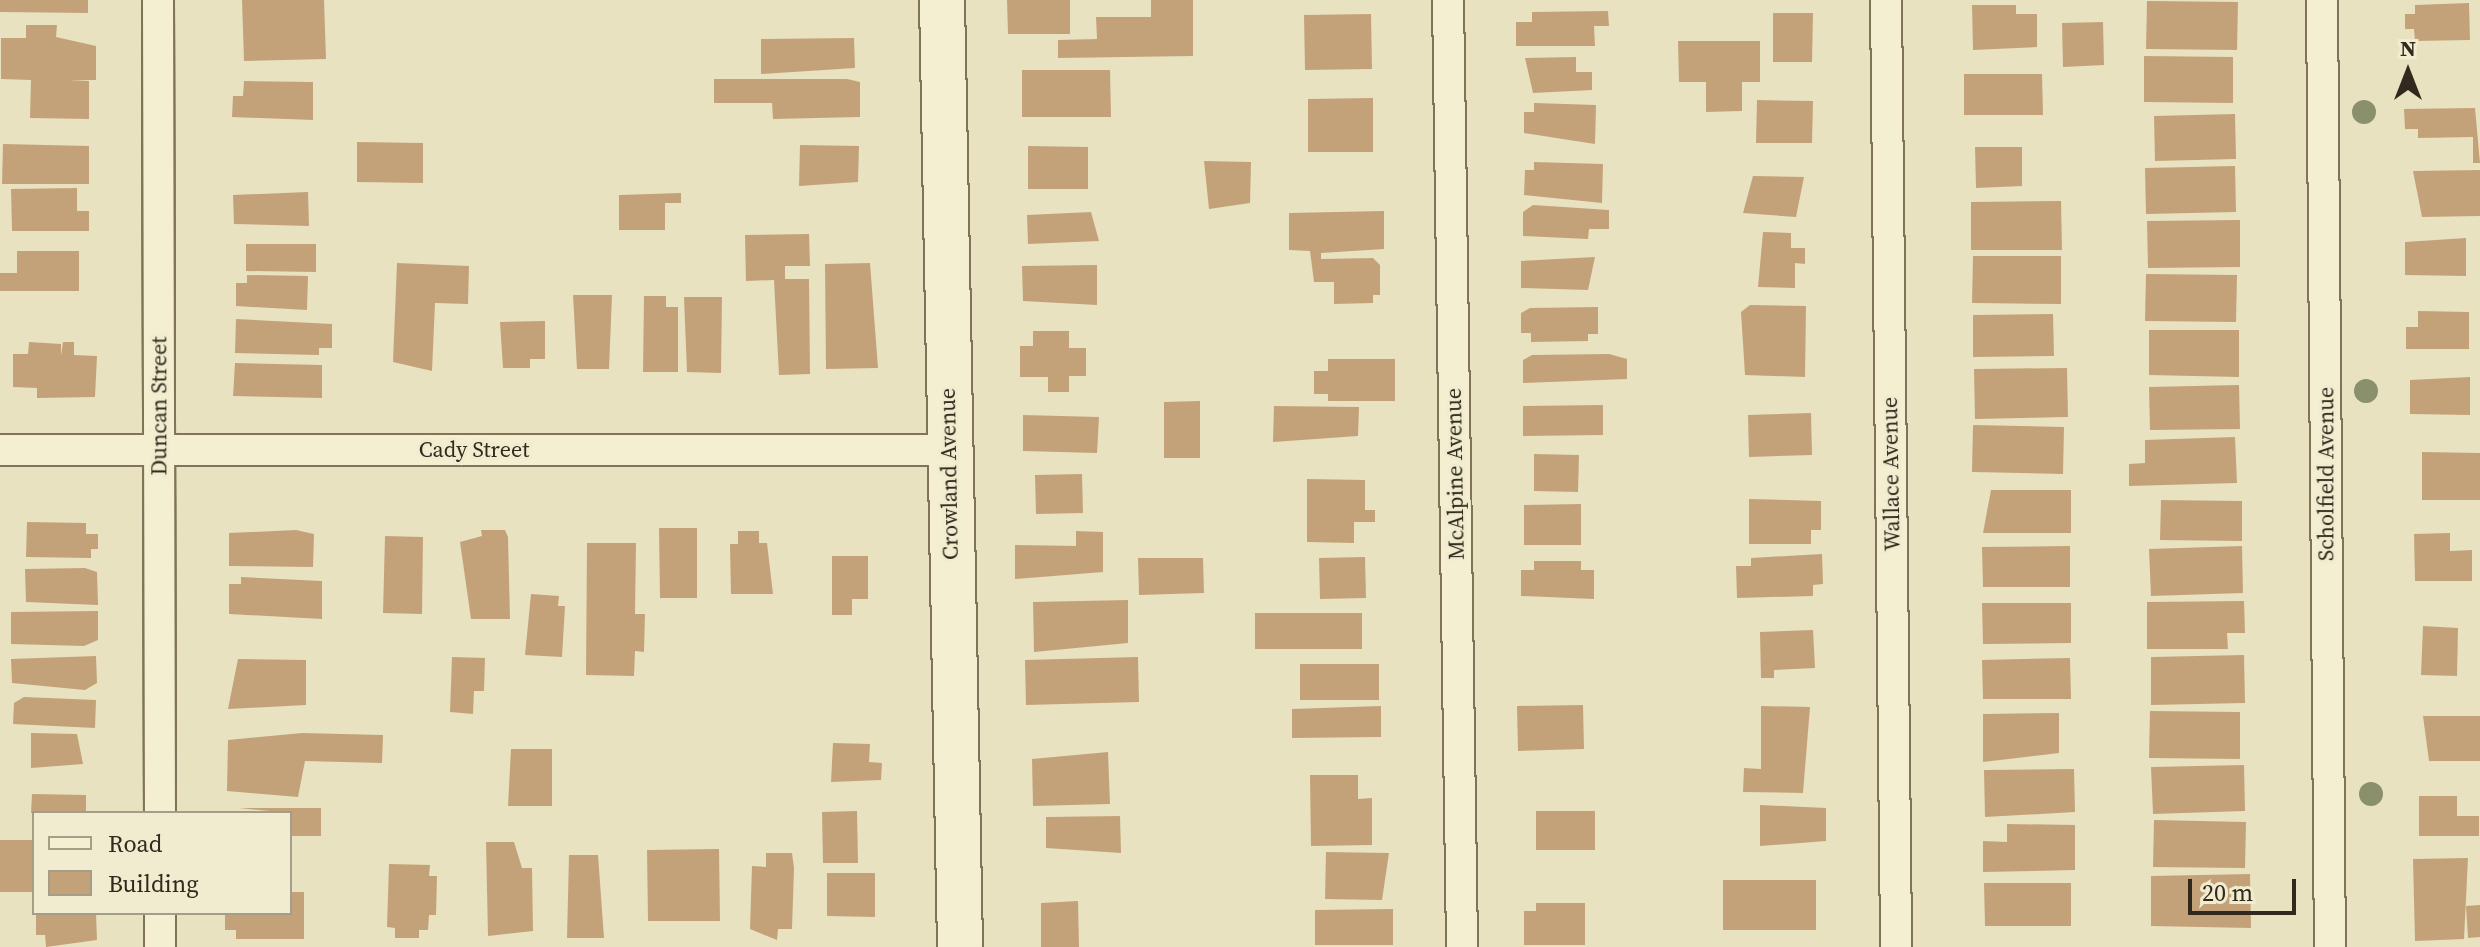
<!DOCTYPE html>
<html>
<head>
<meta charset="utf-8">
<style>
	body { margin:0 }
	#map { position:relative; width:2480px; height:947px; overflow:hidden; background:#e9e2c0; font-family:"Source Serif 4",serif }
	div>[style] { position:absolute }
	.building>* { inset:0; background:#c4a279 }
	.roads { filter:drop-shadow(2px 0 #81735a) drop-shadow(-2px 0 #81735a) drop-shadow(0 2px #81735a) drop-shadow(0 -2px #81735a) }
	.minor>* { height:30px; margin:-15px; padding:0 15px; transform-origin:15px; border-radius:15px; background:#f5efd2 }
	.secondary>* { height:44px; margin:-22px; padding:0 22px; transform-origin:22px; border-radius:22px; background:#f5efd2 }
	.trees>* { width:24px; height:24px; margin:-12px; border-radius:50%; background:#8a906b }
	span { translate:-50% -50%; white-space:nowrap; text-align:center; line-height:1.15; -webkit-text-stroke:6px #f1eccf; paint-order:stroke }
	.street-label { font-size:22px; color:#31291d }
	.legend { position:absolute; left:32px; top:811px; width:260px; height:104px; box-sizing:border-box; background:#f1eccf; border:2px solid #a49e88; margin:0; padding:10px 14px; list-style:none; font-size:24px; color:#31291d }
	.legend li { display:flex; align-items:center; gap:16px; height:40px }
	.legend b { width:40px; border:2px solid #a49e88 }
	.north { position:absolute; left:2368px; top:32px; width:80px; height:80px; -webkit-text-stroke:6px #f1eccf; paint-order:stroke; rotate:0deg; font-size:22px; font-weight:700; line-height:32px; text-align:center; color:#31291d }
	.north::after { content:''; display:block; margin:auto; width:28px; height:36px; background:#31291d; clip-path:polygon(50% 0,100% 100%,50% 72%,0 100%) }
	.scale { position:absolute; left:2188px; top:879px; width:108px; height:36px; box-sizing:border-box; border:4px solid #31291d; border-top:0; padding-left:10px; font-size:24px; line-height:28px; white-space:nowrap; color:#31291d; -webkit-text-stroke:6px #f1eccf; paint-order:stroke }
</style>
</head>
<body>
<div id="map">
	<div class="building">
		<div style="clip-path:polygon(0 0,88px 0,88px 13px,0 12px)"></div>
		<div style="clip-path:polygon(242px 0,324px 0,326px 59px,244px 61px)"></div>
		<div style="clip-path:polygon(1007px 0,1070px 0,1070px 34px,1008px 34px)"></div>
		<div style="clip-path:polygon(1151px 0,1193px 0,1193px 56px,1058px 58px,1058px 40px,1097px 39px,1096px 17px,1151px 17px)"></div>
		<div style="clip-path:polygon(2147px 1px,2238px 2px,2237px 50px,2146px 49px)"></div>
		<div style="clip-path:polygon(2469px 3px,2470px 40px,2415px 41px,2414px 29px,2405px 29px,2405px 14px,2415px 14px,2415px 5px)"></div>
		<div style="clip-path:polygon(1972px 5px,2016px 5px,2016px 14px,2037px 14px,2037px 47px,1973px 50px)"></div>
		<div style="clip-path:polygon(1608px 11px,1609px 26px,1594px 26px,1595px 46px,1516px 46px,1516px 22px,1532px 22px,1532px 12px)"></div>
		<div style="clip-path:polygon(1773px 13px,1813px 13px,1812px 62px,1773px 62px)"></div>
		<div style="clip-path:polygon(1371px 14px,1372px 69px,1305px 70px,1304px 15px)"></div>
		<div style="clip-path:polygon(2103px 22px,2104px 65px,2063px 67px,2062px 23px)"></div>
		<div style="clip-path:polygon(26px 25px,57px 25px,56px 37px,96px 46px,96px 80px,69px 80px,89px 81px,89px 119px,30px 118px,31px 80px,1px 79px,1px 38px,26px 38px)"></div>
		<div style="clip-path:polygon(854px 38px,855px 68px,761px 74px,761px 39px)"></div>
		<div style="clip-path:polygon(1678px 41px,1760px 41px,1760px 82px,1742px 82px,1742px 111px,1706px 112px,1706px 82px,1679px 82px)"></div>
		<div style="clip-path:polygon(2144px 56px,2233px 57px,2233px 103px,2144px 102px)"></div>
		<div style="clip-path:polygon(1576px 57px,1576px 72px,1592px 72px,1592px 90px,1533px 93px,1525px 58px)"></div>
		<div style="clip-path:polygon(1022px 70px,1110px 70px,1111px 117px,1022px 117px)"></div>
		<div style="clip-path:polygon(1964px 74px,2042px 74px,2043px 115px,1964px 115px)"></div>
		<div style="clip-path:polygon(714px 79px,847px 79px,860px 82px,860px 117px,773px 119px,772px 103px,714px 103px)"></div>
		<div style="clip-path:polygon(244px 81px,313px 82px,313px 120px,232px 117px,233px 96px,243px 96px)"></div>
		<div style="clip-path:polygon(1373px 98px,1373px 152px,1308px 152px,1308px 99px)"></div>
		<div style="clip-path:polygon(1757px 100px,1813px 101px,1812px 143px,1756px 143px)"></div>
		<div style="clip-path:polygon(1534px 103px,1596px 105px,1595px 144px,1524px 133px,1524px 112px,1534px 112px)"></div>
		<div style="clip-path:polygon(2475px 108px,2480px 163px,2473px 163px,2473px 137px,2418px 138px,2418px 129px,2405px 129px,2404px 109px)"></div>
		<div style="clip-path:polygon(2235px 114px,2236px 159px,2155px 161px,2154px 116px)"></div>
		<div style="clip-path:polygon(357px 142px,423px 143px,423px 183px,357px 182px)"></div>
		<div style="clip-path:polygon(3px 144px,89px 146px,89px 184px,2px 184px)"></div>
		<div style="clip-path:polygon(800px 145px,859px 146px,858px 182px,799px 186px)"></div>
		<div style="clip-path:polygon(1028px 146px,1088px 147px,1088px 189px,1028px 189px)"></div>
		<div style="clip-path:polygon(1975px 147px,2022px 147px,2022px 186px,1976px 188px)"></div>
		<div style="clip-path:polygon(1204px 161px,1251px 162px,1250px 203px,1209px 209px)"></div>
		<div style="clip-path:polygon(1534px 162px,1603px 164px,1602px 203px,1524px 195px,1525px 170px,1534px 170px)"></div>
		<div style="clip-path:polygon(2235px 166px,2236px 212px,2146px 214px,2145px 168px)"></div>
		<div style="clip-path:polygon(2480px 170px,2480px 216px,2422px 217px,2413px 171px)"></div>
		<div style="clip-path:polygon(1753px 176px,1804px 177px,1796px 217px,1743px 213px)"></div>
		<div style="clip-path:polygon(77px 188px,77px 211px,89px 211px,89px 231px,12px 231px,11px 189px)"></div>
		<div style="clip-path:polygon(308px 192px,309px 226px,234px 224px,233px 195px)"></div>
		<div style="clip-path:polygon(681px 193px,681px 203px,665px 203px,665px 230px,619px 230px,619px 195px)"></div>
		<div style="clip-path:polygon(2061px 201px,2062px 250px,1971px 250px,1971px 202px)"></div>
		<div style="clip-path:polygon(1533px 205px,1609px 210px,1609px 229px,1589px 229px,1588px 239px,1523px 236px,1523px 212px)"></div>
		<div style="clip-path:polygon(1384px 211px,1384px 249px,1321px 253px,1321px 259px,1373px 258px,1380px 265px,1380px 295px,1373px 295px,1373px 303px,1334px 304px,1334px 282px,1314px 282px,1310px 251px,1289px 250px,1289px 213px)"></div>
		<div style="clip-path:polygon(1091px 212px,1099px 241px,1028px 244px,1027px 215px)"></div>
		<div style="clip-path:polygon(2240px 220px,2240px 267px,2148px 268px,2147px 221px)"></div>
		<div style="clip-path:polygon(1763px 232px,1791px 233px,1791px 248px,1805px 248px,1805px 264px,1795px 263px,1795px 288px,1758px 287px)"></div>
		<div style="clip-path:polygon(809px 234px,810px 266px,785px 266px,785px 279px,809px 279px,810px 374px,779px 375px,774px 280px,746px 281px,745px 235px)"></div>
		<div style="clip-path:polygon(2466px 238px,2466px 276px,2405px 275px,2405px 242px)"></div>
		<div style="clip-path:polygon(246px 244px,316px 244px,316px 272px,246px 271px)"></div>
		<div style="clip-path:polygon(17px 251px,79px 251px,79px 291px,0 291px,0 273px,17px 273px)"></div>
		<div style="clip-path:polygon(1973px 256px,2061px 256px,2061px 304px,1972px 303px)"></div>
		<div style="clip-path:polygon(1595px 257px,1588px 290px,1521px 288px,1521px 261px)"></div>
		<div style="clip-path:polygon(397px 263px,469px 266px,468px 304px,435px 303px,432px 371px,393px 362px)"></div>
		<div style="clip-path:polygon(870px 263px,878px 368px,826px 369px,825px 264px)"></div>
		<div style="clip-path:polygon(1097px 265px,1097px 305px,1023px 301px,1022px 266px)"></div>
		<div style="clip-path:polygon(2146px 274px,2237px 275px,2236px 322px,2145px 321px)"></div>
		<div style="clip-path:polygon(247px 275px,308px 276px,307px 310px,236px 306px,236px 283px,247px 283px)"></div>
		<div style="clip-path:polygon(573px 295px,612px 295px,609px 369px,577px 369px)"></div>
		<div style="clip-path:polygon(644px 296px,666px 296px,666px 307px,678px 307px,678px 372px,643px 372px)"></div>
		<div style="clip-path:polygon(684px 297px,722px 297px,721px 373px,687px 372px)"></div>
		<div style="clip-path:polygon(1750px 305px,1806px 306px,1805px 377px,1745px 375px,1741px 312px)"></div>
		<div style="clip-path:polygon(1598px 307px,1598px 334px,1588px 334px,1588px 341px,1531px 342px,1531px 333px,1521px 333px,1521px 313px,1530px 308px)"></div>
		<div style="clip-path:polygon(2418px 311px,2469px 312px,2469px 349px,2406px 349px,2406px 327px,2418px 327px)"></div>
		<div style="clip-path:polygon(2053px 314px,2054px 356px,1973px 357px,1973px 315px)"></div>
		<div style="clip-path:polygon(236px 319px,332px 324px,332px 348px,319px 348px,319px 355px,235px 353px)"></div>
		<div style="clip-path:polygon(545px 321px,545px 359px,530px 359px,530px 368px,503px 368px,500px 322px)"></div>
		<div style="clip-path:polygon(2149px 330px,2239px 330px,2239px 377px,2149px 375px)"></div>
		<div style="clip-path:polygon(1033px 331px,1069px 331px,1069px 348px,1086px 348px,1086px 376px,1069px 376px,1069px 392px,1048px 392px,1048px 377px,1020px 377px,1020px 346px,1033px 346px)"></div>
		<div style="clip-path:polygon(29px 342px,61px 344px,61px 356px,63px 342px,74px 342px,74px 355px,97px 356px,95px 397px,37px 398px,37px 388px,13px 387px,13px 354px,28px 354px)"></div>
		<div style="clip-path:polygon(1609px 354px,1627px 359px,1627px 379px,1523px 383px,1523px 360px,1532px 355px)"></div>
		<div style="clip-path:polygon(1328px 359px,1395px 359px,1395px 401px,1328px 401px,1328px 394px,1314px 394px,1314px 371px,1328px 371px)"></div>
		<div style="clip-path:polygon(235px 363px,322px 365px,322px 398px,233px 396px)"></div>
		<div style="clip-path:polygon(2067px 368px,2068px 417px,1975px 419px,1974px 369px)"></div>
		<div style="clip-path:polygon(2470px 377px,2470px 415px,2410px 414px,2410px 380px)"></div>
		<div style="clip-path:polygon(2239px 385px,2240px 429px,2150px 430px,2149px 387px)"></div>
		<div style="clip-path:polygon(1200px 401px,1200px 458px,1164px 458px,1164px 402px)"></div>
		<div style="clip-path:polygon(1603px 405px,1603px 435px,1523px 436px,1523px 406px)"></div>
		<div style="clip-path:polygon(1274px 406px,1359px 407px,1358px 436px,1273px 442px)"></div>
		<div style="clip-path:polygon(1811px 413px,1812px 455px,1749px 457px,1748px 415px)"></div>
		<div style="clip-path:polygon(1023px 415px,1099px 417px,1097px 453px,1023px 451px)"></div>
		<div style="clip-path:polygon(1973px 425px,2064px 427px,2063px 474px,1972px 472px)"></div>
		<div style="clip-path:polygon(2235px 437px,2237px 483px,2129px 486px,2129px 464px,2145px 463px,2145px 440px)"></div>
		<div style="clip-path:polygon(2422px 452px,2480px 453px,2480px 500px,2422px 500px)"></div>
		<div style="clip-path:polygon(1534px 454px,1579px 455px,1578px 492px,1534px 491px)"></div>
		<div style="clip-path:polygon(1082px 474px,1083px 513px,1036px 514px,1035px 475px)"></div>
		<div style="clip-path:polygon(1307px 479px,1365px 480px,1365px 510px,1375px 510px,1375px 522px,1354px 522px,1354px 543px,1307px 542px)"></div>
		<div style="clip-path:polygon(1991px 490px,2071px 490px,2071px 533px,1983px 533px)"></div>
		<div style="clip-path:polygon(1749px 499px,1821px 501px,1821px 530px,1811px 530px,1811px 544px,1749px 544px)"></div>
		<div style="clip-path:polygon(2161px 500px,2242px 501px,2242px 541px,2160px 540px)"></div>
		<div style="clip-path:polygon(1581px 504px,1581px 545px,1524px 545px,1524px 505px)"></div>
		<div style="clip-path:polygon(27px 522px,86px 523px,86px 534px,98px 534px,98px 549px,91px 549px,91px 558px,26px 557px)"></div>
		<div style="clip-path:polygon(659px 528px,697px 528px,697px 598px,660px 598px)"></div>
		<div style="clip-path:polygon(296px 530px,314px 534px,313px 567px,229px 566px,229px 533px)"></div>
		<div style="clip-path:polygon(481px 530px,505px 530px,508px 537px,510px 619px,471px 619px,460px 542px,482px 536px)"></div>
		<div style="clip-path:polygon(738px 531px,759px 531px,759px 543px,767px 543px,773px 594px,731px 594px,730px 544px,738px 544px)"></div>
		<div style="clip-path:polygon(1076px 531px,1103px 532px,1103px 572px,1015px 579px,1015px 545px,1076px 546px)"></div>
		<div style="clip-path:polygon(2450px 533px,2450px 551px,2472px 550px,2472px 581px,2415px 581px,2414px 534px)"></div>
		<div style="clip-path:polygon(385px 536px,423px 537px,422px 614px,383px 613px)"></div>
		<div style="clip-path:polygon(587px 543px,636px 543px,635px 614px,645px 614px,644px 652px,635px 651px,634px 676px,586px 675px)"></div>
		<div style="clip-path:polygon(2070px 546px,2070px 587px,1983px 587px,1982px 547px)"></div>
		<div style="clip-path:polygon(2242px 546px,2243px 593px,2151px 596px,2149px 549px)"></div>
		<div style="clip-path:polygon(1822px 554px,1823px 584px,1813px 585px,1813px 596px,1737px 598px,1736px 566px,1751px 566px,1751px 558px)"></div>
		<div style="clip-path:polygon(832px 556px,868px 556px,868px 599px,852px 599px,852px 615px,832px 615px)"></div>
		<div style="clip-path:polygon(1365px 557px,1366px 598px,1320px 599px,1319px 558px)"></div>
		<div style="clip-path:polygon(1138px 558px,1203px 558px,1204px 593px,1139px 595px)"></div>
		<div style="clip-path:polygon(1534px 561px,1581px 561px,1581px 570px,1594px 570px,1594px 599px,1521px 596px,1521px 570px,1534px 570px)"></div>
		<div style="clip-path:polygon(85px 568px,97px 572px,98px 605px,26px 602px,25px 569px)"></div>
		<div style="clip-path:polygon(241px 577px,322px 581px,322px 619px,229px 614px,229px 584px,241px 584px)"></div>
		<div style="clip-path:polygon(531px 594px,559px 596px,558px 606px,565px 606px,562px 657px,525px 655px)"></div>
		<div style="clip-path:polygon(1128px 600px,1128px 643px,1034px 652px,1033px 602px)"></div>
		<div style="clip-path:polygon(2244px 601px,2245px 633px,2227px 633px,2228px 649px,2147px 649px,2147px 602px)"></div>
		<div style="clip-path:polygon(1982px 603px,2071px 603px,2071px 643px,1983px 644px)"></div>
		<div style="clip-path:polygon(98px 611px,98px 640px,84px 646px,11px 644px,11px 612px)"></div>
		<div style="clip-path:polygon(1255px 613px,1362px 613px,1362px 649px,1255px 649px)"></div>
		<div style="clip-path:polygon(2423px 626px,2458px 628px,2457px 676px,2421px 675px)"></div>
		<div style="clip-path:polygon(1813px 630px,1815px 668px,1774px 670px,1774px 678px,1761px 678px,1760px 632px)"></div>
		<div style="clip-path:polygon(2244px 655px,2245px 703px,2151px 705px,2151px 657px)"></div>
		<div style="clip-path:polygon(96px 656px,97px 683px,85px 690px,12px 683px,11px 659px)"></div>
		<div style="clip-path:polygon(452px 657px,485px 658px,484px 691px,474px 691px,473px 714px,450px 712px)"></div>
		<div style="clip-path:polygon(1138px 657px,1139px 702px,1026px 705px,1025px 660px)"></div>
		<div style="clip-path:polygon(2070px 658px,2071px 699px,1983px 699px,1982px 660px)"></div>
		<div style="clip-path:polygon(238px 659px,306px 660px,306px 705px,228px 709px)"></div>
		<div style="clip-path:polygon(1300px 664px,1379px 664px,1379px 700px,1300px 700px)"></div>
		<div style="clip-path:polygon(24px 697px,96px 700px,95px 728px,13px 724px,14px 703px)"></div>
		<div style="clip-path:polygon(1583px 705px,1584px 749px,1518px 751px,1517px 706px)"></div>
		<div style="clip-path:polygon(1381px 706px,1381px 737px,1292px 738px,1292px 709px)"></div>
		<div style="clip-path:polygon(1761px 706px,1810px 707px,1803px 793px,1743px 792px,1744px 768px,1761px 769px)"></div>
		<div style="clip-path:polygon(2150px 711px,2240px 712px,2240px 759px,2149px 758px)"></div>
		<div style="clip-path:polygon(2059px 713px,2059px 753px,1983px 762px,1983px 714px)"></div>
		<div style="clip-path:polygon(2423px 716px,2480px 716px,2480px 761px,2429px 761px)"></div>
		<div style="clip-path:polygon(31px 733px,77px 734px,83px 764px,31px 768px)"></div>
		<div style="clip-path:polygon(302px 733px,383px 735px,382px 763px,305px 761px,298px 797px,227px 791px,228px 740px)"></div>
		<div style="clip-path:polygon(833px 743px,870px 744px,869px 762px,882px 763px,881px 780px,831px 782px)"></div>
		<div style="clip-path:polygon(511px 749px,552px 749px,552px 806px,508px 806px)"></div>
		<div style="clip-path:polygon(1108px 752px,1110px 804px,1033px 806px,1032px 759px)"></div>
		<div style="clip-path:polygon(2244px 765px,2245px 811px,2153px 814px,2151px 767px)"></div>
		<div style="clip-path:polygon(2074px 769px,2075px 812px,1985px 817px,1984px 770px)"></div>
		<div style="clip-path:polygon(1310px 775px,1358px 775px,1358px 799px,1372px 798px,1372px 845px,1311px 846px)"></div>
		<div style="clip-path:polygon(32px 794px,86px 795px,86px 811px,31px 813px)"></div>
		<div style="clip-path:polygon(2419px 796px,2457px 796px,2457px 816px,2479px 816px,2479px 836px,2419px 836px)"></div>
		<div style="clip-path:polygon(1760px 805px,1826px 808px,1826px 841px,1760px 846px)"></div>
		<div style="clip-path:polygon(239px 808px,321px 808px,321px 836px,290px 836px,290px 813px)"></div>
		<div style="clip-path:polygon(857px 811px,858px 863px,823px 863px,822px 812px)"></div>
		<div style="clip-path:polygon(1536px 811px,1595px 811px,1595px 850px,1536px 850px)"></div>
		<div style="clip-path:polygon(1120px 816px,1121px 853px,1046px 848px,1046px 817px)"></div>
		<div style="clip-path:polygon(2154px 820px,2246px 822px,2245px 868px,2153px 867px)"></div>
		<div style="clip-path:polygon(2007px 824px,2075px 825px,2075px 870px,1983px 872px,1983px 841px,2007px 842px)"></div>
		<div style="clip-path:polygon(0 840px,34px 840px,34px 892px,0 892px)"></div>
		<div style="clip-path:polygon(486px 842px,514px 842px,522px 868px,532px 868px,533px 931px,488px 936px)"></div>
		<div style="clip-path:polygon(719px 849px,720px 921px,648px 921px,647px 850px)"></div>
		<div style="clip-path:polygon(1326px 852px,1389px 853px,1382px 900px,1325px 899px)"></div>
		<div style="clip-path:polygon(766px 853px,792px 853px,794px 868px,792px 929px,778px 929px,777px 940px,750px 929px,752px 866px,766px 867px)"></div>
		<div style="clip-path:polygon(569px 855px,598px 855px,604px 938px,567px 938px)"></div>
		<div style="clip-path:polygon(2468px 858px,2464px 939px,2415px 941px,2413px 859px)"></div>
		<div style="clip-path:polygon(389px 864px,430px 865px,429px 876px,437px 876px,436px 915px,429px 915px,428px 930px,419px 930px,419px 938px,395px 938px,395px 928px,387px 927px)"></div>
		<div style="clip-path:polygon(827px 873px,875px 873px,875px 917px,827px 916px)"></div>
		<div style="clip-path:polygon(2250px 874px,2251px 928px,2151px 926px,2151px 876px)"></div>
		<div style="clip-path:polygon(1723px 880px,1816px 880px,1816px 930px,1723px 930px)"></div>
		<div style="clip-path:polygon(1984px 883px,2071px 883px,2071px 926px,1985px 926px)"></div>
		<div style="clip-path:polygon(290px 892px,304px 892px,304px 939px,236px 939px,236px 930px,225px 930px,225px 913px,290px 913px)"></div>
		<div style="clip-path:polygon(1078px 901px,1079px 947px,1041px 947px,1041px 903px)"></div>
		<div style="clip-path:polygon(1536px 903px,1585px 903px,1585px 945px,1524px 945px,1524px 911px,1536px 911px)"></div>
		<div style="clip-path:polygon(2480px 905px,2480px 937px,2468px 938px,2466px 906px)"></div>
		<div style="clip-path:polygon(1393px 909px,1393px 945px,1315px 945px,1315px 910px)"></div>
		<div style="clip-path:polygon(36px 913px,96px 913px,97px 940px,46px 947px,45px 935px,36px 935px)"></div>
	</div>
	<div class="roads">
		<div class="minor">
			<div style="left:158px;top:0;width:813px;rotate:89.86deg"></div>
			<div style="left:1448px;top:0;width:947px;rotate:89.15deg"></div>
			<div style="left:1886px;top:0;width:947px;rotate:89.39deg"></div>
			<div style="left:2322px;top:0;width:947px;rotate:89.52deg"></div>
			<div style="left:0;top:450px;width:948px"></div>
			<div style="left:160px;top:913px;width:34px;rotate:90deg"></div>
		</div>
		<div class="secondary">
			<div style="left:942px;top:0;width:947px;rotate:88.91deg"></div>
		</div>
	</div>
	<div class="trees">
		<div style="left:2364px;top:112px"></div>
		<div style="left:2366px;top:391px"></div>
		<div style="left:2371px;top:794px"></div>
	</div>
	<div class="street-label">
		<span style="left:159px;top:406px;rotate:-90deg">Duncan Street</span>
		<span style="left:474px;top:450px">Cady Street</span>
		<span style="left:949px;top:474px;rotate:-91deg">Crowland Avenue</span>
		<span style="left:1455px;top:474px;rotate:-91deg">McAlpine Avenue</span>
		<span style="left:1891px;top:474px;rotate:-91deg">Wallace Avenue</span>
		<span style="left:2326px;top:474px;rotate:-90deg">Scholfield Avenue</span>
	</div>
	<ul class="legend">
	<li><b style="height:10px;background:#f5efd2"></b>Road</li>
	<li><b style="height:22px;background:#c4a279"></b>Building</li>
	</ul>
	<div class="north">N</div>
	<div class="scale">20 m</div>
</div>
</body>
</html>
